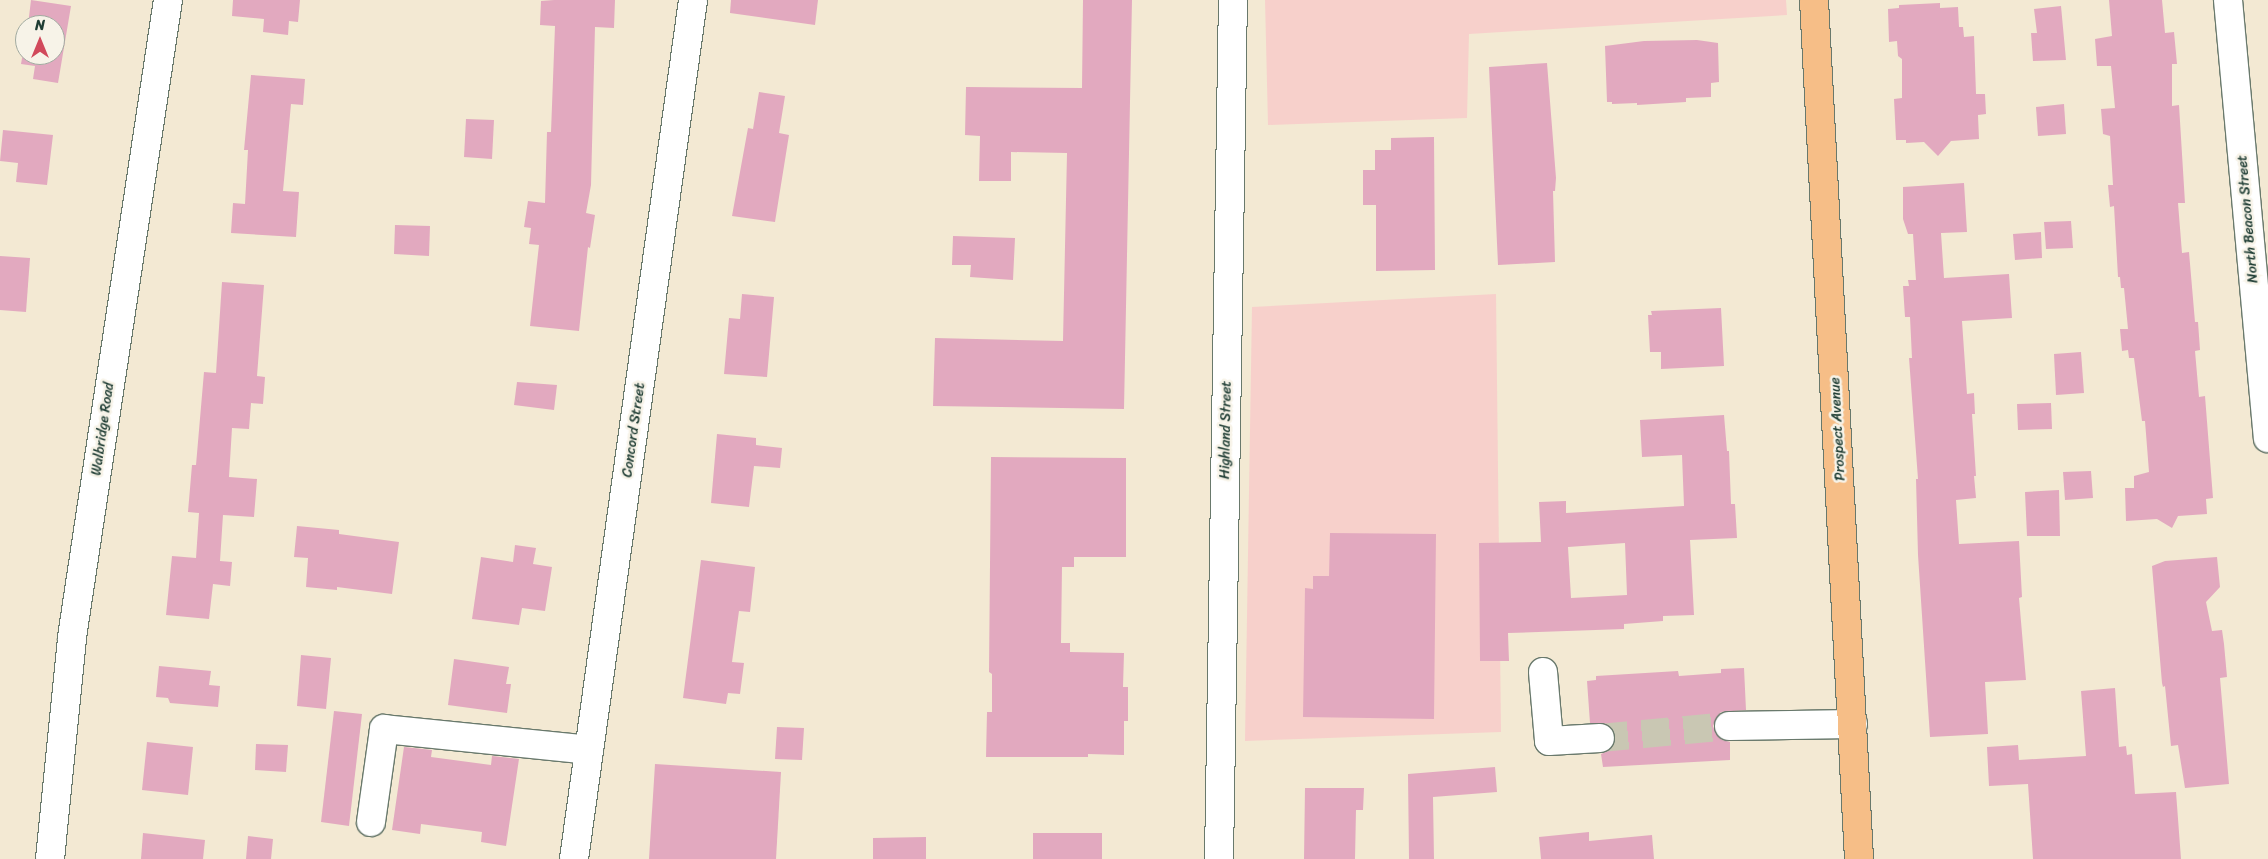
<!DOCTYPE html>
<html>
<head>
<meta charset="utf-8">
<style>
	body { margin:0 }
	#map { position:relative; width:2268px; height:859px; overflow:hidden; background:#f3e9d3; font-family:Sriracha,sans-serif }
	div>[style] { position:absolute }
	.built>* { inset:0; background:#f7d0cb }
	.building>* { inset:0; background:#e2a9bf }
	.minor-tunnel>* { height:28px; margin-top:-14px; transform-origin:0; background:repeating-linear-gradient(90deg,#c9c7b3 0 28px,transparent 0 42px) }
	.roads { filter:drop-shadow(1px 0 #69796c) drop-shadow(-1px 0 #69796c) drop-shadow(0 1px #69796c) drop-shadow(0 -1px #69796c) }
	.minor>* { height:28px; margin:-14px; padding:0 14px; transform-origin:14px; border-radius:14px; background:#fff }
	.major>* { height:28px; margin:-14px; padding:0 14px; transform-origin:14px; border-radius:14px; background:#f6be87 }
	span { translate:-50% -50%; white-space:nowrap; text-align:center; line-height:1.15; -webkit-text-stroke:5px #f7f3e8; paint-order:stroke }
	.street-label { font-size:14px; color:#1f3d34 }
	.north { position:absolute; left:15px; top:15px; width:50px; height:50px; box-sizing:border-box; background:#f7f3e8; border:1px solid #a1aaa0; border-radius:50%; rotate:0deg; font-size:14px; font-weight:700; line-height:20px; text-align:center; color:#1f3d34 }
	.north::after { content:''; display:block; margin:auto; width:18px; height:22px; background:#d1495b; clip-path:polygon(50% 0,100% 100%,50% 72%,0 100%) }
</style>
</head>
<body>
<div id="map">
	<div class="built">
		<div style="clip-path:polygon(1265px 0,1786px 0,1787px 15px,1469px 34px,1467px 118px,1268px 125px)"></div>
		<div style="clip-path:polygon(1496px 294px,1501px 732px,1245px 741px,1252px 307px)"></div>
	</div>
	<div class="building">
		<div style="clip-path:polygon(31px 0,71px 6px,58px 83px,33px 79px,35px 66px,21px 64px,25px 41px,25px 55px,55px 55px,55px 25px,28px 25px)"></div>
		<div style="clip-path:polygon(233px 0,300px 0,298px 22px,289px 21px,288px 35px,263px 32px,264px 19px,232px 16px)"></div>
		<div style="clip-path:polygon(554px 0,615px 0,614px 28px,595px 27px,591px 185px,586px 213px,595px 215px,590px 248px,588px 247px,579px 331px,530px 326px,539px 245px,529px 244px,531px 228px,524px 227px,528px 201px,545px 203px,547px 132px,551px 132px,555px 26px,540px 25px,541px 1px)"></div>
		<div style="clip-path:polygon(731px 0,818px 0,815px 25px,730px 13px)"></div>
		<div style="clip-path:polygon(1083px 0,1132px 0,1124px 409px,933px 406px,935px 338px,1063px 341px,1067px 153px,1011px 152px,1011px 181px,979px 181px,980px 136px,965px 135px,966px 87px,1082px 88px)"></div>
		<div style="clip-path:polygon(2109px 0,2162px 0,2165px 33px,2174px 32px,2177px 64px,2172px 64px,2172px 106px,2179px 105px,2185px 203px,2178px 203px,2182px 253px,2189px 252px,2195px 322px,2198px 322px,2200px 350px,2195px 351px,2199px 397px,2205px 396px,2213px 498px,2206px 499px,2207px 514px,2178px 516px,2172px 528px,2157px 519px,2126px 521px,2125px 488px,2134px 488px,2134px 476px,2149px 472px,2145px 421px,2142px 421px,2134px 358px,2129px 358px,2128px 350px,2122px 351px,2120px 329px,2128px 329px,2124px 288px,2121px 288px,2120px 277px,2118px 277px,2114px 206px,2110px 207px,2108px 185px,2113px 185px,2110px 136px,2103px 134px,2101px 109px,2115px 108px,2111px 66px,2097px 66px,2095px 39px,2112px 36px)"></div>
		<div style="clip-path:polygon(1940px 3px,1940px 8px,1958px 7px,1959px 27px,1963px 27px,1964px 37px,1974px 36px,1976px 94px,1985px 94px,1986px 114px,1978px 115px,1979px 139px,1951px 141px,1938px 156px,1924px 142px,1906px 143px,1906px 140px,1896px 140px,1894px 99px,1902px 98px,1902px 59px,1898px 56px,1897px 41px,1889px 42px,1888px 9px,1899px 8px,1899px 5px)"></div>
		<div style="clip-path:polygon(2061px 6px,2066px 60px,2033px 61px,2031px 33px,2037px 33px,2034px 9px)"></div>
		<div style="clip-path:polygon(1697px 40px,1718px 43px,1719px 82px,1711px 83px,1711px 97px,1686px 98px,1686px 102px,1637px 105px,1637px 103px,1612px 104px,1612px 102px,1607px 102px,1605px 46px,1644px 41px)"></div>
		<div style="clip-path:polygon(1547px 63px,1556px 178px,1555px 191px,1553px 191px,1555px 262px,1498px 265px,1489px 67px)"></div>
		<div style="clip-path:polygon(251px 75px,305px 79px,303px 105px,291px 104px,283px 191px,299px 192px,296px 237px,231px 233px,233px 203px,245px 204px,248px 150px,244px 150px)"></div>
		<div style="clip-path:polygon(759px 92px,785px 96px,779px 133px,789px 135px,775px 222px,732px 216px,748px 128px,753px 129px)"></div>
		<div style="clip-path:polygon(2064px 104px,2066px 134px,2038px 136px,2036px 107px)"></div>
		<div style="clip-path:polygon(466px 119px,494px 120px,492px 159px,464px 157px)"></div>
		<div style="clip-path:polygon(3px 130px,53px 135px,47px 185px,16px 182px,18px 163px,0 161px)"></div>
		<div style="clip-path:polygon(1434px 137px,1435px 270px,1376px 271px,1376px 205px,1363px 205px,1363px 170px,1375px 170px,1375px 150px,1391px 150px,1391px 138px)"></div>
		<div style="clip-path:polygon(1964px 183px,1967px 232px,1941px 233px,1944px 278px,2009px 274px,2012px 318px,1962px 321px,1967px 394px,1974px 393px,1975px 414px,1972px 414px,1976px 476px,1974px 476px,1976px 498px,1956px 500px,1959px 544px,2019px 541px,2022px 597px,2019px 598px,2026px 680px,1985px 682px,1988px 734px,1930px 737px,1918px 555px,1916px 479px,1918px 479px,1909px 358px,1912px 358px,1910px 317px,1905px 317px,1903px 286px,1909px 286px,1908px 280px,1916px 280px,1913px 234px,1908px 234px,1903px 219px,1903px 187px)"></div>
		<div style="clip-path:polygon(2071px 221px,2073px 248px,2046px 249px,2044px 222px)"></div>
		<div style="clip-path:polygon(395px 225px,430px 226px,429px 256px,394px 254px)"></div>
		<div style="clip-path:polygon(2041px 232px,2042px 258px,2015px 260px,2013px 234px)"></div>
		<div style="clip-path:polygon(953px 236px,1015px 238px,1013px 280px,970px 277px,971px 265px,952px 265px)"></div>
		<div style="clip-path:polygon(0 256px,30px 258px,26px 312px,0 310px)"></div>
		<div style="clip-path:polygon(222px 282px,264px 285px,257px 376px,265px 377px,263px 404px,251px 403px,249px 429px,232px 428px,229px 477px,257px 479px,254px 517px,223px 515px,220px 561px,232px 562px,230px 586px,213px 584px,209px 619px,166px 615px,172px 556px,196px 558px,199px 513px,188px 512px,192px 465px,196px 465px,204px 372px,216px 373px)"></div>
		<div style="clip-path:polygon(742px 294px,774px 297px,767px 377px,724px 374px,729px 318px,740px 319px)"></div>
		<div style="clip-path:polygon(1721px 308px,1724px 366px,1661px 369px,1661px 352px,1650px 352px,1648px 315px,1652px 315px,1651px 311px)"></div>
		<div style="clip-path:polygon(2081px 352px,2084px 393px,2056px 395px,2054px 354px)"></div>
		<div style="clip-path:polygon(517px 382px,557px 385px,554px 410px,514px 405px)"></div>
		<div style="clip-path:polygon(2051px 403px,2052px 429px,2018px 430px,2017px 404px)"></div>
		<div style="clip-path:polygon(evenodd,1724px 415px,1727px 451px,1729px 451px,1731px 504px,1735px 504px,1737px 538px,1690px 540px,1694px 615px,1663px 616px,1663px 621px,1624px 624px,1624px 629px,1508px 633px,1509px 661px,1480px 661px,1479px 543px,1541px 542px,1539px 502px,1566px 501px,1566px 513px,1684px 506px,1682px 455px,1642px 457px,1640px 420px,1724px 415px,1625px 543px,1627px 595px,1571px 598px,1568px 547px,1625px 543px)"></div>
		<div style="clip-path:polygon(717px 434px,756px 438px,756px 445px,782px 448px,780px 468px,754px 466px,749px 507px,711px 503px)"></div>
		<div style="clip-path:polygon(991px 457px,1126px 458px,1126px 557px,1074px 557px,1074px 567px,1062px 567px,1061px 643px,1070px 643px,1070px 652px,1124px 653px,1123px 687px,1128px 687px,1128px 721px,1124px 721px,1124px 755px,1088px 754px,1088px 757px,986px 757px,987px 712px,992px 712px,992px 674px,989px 672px)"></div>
		<div style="clip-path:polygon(2091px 471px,2093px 498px,2065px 500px,2063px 472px)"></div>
		<div style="clip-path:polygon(2059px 490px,2060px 536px,2027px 536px,2025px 492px)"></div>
		<div style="clip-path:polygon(297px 526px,339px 530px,339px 534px,399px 542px,392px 594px,337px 587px,337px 590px,306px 587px,308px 558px,294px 557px)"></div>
		<div style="clip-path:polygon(1330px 533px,1436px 534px,1434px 719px,1303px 717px,1305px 588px,1313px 589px,1313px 576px,1329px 576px)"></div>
		<div style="clip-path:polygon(515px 545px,536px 548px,533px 564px,552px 567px,545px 611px,522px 608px,519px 625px,472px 619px,481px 557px,513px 562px)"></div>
		<div style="clip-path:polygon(2217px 557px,2220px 587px,2206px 602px,2212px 631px,2222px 630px,2224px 644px,2227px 677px,2220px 678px,2229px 784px,2185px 788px,2178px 745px,2171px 746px,2165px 686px,2163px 687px,2162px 683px,2152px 566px,2165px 561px)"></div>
		<div style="clip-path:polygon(701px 560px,755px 567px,750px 612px,739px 611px,732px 662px,744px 663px,740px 694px,728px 693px,726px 704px,683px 698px)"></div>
		<div style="clip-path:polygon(301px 655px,331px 658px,326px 709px,297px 706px)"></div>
		<div style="clip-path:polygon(454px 659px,509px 667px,506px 684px,511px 684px,507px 713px,448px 705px)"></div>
		<div style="clip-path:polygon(159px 666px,211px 671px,209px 685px,220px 686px,218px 707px,170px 703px,168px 698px,156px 697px)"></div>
		<div style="clip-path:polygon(1744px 668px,1746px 710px,1721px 712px,1716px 718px,1713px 726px,1716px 734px,1722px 740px,1730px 742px,1730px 760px,1603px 767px,1601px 754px,1608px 751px,1614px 745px,1616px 737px,1613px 730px,1607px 724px,1590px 723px,1587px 681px,1596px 680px,1596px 676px,1678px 671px,1679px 676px,1721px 673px,1721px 669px)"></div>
		<div style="clip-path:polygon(2115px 688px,2119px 747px,2126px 746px,2127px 755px,2132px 754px,2135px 794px,2176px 792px,2181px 859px,2033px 859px,2028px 784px,1989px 786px,1987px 747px,2018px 745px,2019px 760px,2086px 756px,2081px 691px)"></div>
		<div style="clip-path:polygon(334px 711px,362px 714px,349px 826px,321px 822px)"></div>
		<div style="clip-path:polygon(777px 727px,804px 728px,802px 760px,775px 759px)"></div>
		<div style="clip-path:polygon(147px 742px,193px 747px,188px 795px,142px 790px)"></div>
		<div style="clip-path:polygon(256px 744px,288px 745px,286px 772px,255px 770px)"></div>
		<div style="clip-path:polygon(404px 747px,432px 750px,431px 757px,491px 765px,492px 756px,519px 759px,506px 846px,481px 842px,482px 832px,421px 824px,420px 834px,392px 830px)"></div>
		<div style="clip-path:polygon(655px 764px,781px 772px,776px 859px,649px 859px)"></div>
		<div style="clip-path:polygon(1495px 767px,1497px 792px,1433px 797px,1434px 859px,1409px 859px,1408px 774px)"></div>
		<div style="clip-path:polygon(1305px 788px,1364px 788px,1363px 810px,1356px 810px,1355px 859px,1304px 859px)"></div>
		<div style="clip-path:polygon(1589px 832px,1589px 841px,1652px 835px,1654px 859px,1541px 859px,1539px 837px)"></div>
		<div style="clip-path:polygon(143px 833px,205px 840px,203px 859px,141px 859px)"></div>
		<div style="clip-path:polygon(1033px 833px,1102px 833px,1102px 859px,1033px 859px)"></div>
		<div style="clip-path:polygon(248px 836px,273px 839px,271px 859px,246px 859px)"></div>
		<div style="clip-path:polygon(926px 837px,926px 859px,873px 859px,873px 838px)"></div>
	</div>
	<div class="minor-tunnel">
		<div style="left:1600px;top:738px;width:130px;rotate:-5.3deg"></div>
	</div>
	<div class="roads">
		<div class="minor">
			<div style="left:2228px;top:0;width:440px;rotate:84.8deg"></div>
			<div style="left:1543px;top:672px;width:69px;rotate:85deg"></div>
			<div style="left:1549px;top:741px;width:51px;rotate:-3.4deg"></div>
			<div style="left:1729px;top:726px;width:124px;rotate:-0.9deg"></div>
			<div style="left:371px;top:822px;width:94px;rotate:-82deg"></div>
			<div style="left:384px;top:729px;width:206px;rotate:5.8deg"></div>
			<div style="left:50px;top:859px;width:223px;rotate:-84.3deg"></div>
			<div style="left:72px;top:637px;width:644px;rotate:-81.43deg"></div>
			<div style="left:574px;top:859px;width:867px;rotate:-82.11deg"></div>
			<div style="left:1219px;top:859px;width:859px;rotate:-89.07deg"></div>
		</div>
		<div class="major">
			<div style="left:1814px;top:0;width:860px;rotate:87deg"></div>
		</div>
	</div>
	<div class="street-label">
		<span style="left:2248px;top:219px;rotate:-95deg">North Beacon Street</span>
		<span style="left:103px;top:429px;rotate:-82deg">Walbridge Road</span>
		<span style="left:1838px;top:429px;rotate:-93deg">Prospect Avenue</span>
		<span style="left:634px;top:430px;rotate:-82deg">Concord Street</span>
		<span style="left:1226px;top:430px;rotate:-89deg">Highland Street</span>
	</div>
	<div class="north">N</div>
</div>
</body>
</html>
